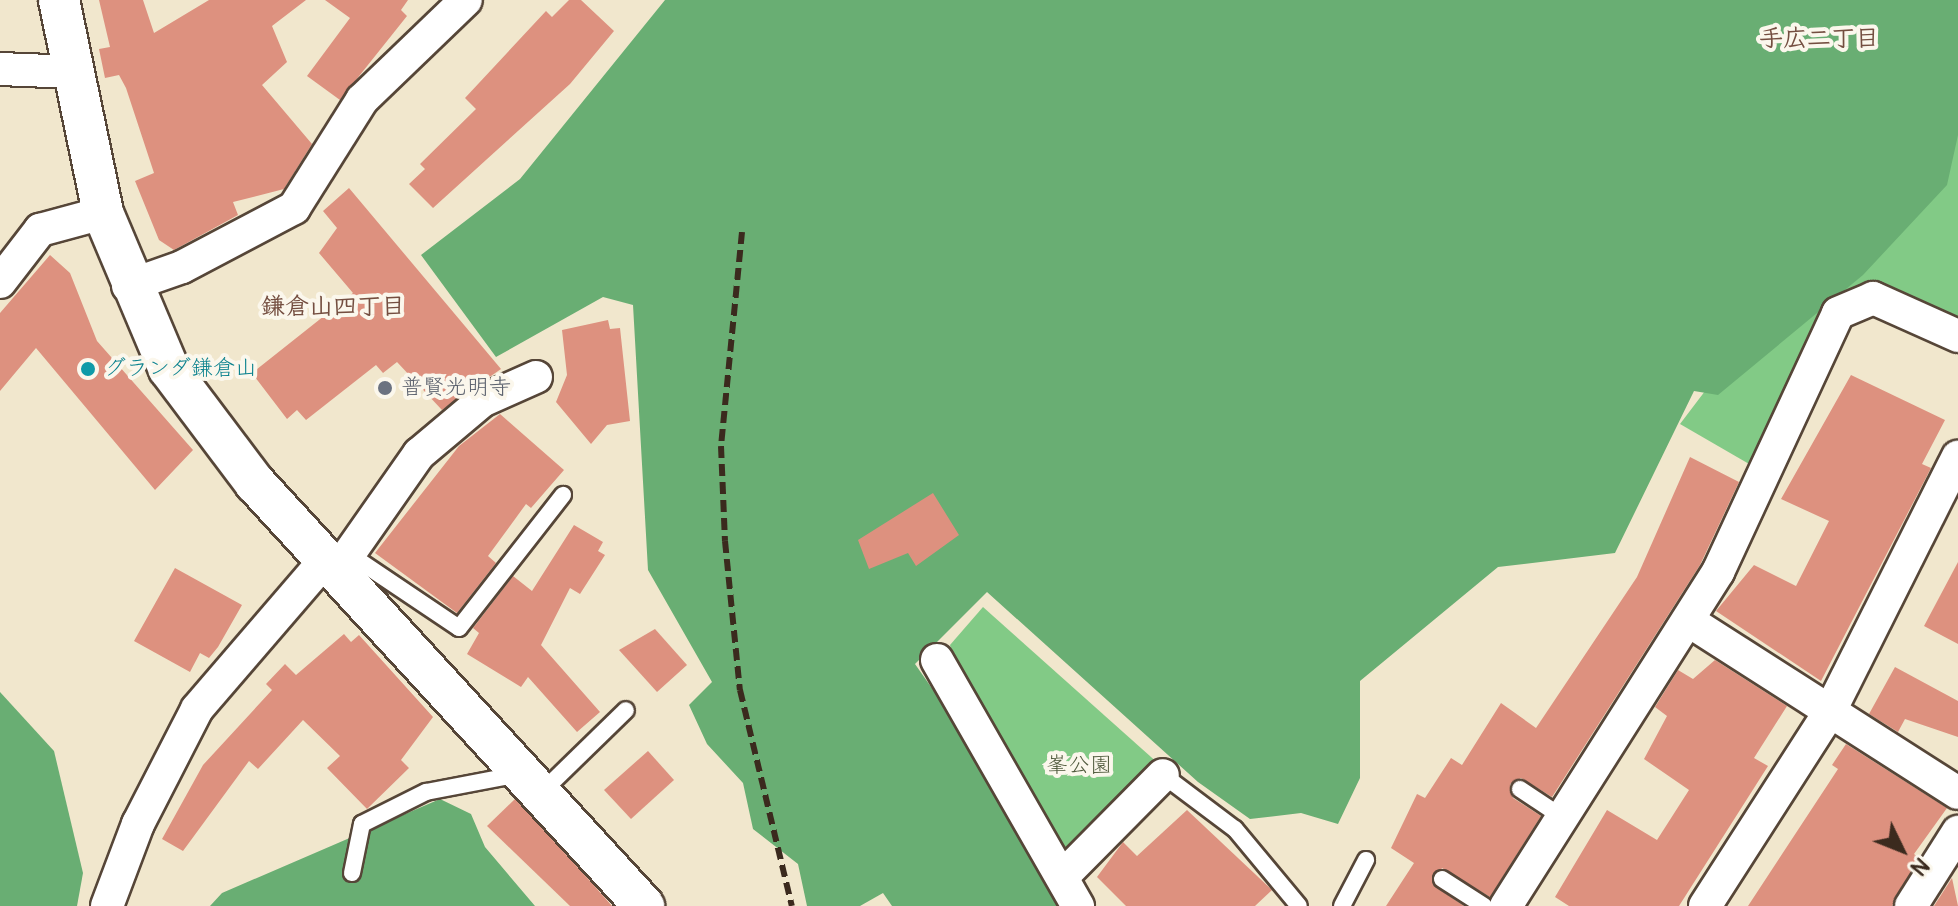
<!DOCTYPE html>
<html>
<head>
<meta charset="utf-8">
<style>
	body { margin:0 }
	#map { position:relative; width:1958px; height:906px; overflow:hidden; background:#f1e7cd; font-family:Pangolin,"Klee One",sans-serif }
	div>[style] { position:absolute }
	.green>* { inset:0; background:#82ca86 }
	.forest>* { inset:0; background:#69ae73 }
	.building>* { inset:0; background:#dd917f }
	.roads { filter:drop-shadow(2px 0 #564638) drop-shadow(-2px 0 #564638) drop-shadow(0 2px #564638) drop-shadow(0 -2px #564638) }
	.service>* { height:16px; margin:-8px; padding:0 8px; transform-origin:8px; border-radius:8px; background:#fff }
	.minor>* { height:32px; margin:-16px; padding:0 16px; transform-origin:16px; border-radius:16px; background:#fff }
	.tertiary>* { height:40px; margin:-20px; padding:0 20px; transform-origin:20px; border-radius:20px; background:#fff }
	.rail>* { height:6px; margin-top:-3px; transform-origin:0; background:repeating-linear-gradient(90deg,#3b2a1e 0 12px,transparent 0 18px) }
	.dots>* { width:22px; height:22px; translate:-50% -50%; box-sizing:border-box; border:4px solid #fbf7ec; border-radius:50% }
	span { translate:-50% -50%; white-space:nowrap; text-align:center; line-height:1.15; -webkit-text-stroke:8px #fbf7ec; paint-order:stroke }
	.culture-label { font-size:22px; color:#0d838f }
	.left { translate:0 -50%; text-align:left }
	.worship-label { font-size:22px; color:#5b616d }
	.park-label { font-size:22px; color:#505a3d }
	.neighbourhood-label { font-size:24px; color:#744e40; font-weight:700 }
	.north { position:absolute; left:1862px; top:810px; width:80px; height:80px; -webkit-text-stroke:6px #fbf7ec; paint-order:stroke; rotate:133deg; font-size:22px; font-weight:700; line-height:32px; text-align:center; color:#3b2a1e }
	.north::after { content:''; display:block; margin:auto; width:28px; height:36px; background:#3b2a1e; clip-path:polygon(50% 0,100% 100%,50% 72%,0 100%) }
</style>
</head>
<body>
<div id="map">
	<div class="green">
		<div style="clip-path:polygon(1949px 129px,1958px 135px,1958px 323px,1874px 284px,1756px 468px,1680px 424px,1793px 275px)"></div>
		<div style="clip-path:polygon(983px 607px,1160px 765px,1073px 851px,1062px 851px,960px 679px,950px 645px)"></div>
	</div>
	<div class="forest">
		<div style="clip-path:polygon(665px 0,1958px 0,1958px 135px,1947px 185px,1863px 275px,1718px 395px,1694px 391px,1615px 553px,1498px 567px,1360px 681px,1360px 778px,1338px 824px,1301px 813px,1250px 819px,1198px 782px,987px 592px,915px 664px,998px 783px,1067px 906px,892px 906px,883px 893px,860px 906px,807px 906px,798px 864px,753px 829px,743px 783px,707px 744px,689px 705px,712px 682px,648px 570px,633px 305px,603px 297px,496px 357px,421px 255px,520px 179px)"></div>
		<div style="clip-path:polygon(0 692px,54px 751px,83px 873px,77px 906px,0 906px)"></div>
		<div style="clip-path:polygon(440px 799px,471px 814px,485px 847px,535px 906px,210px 906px,222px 893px)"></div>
	</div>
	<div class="building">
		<div style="clip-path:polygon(99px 0,143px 0,154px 33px,209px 0,306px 0,272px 26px,287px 62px,262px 85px,312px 144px,284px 189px,233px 202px,238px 215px,174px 250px,159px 240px,135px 181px,154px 173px,126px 88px,119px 75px,105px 78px,99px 49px,110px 47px)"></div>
		<div style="clip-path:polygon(325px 0,408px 0,401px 10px,407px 16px,340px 100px,307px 76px,350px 18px)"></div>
		<div style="clip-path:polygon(569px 0,581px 0,614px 31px,570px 84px,433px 208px,409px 184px,425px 169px,420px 164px,476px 109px,465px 98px,546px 11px,552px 17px)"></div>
		<div style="clip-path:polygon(349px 188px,501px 369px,442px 410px,397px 362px,383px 373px,376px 365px,306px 420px,297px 410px,287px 419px,252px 373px,353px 293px,319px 253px,337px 228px,323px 211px)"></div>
		<div style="clip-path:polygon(50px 255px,70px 273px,97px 341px,193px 450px,155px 490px,36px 348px,0 391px,0 313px)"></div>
		<div style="clip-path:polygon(608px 320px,610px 329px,620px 328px,630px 421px,607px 425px,591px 444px,556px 402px,567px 375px,562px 330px)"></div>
		<div style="clip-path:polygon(1851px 375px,1945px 420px,1922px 464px,1931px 468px,1821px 681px,1716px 611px,1754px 565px,1796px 586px,1829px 521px,1781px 499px)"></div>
		<div style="clip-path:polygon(500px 414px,564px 470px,531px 508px,526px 504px,488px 556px,496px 563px,457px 613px,375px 553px,459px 446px)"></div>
		<div style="clip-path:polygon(1690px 457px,1739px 482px,1700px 565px,1552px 797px,1521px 778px,1510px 784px,1513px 798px,1541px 816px,1490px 897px,1442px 868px,1433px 885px,1464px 906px,1386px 906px,1414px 863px,1391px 848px,1417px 794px,1425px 798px,1451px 758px,1462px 765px,1501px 703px,1536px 728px,1637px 577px)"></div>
		<div style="clip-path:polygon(933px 493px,959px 535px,916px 566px,908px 553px,869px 569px,858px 540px)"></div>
		<div style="clip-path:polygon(574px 525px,603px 542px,598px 551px,605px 555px,580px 594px,570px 588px,541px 645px,600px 712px,577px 732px,528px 677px,521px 687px,467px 654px,479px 633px,473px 628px,513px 576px,532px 591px)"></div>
		<div style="clip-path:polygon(1958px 562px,1958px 644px,1924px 626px)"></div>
		<div style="clip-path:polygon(175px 568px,242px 605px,218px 647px,209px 658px,200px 653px,190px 672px,134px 641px)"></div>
		<div style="clip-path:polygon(655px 629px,687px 665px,657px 692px,619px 650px)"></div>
		<div style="clip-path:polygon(344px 634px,351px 642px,359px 635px,433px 717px,401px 760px,409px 768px,367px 809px,327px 768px,340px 756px,303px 720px,258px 769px,249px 761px,183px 851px,162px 839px,203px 765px,272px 690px,266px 684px,285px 664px,296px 675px)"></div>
		<div style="clip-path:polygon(1715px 660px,1787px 706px,1754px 758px,1768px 766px,1679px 906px,1569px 906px,1555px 897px,1607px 810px,1657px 840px,1689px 790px,1644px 759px,1667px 716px,1655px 707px,1678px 670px,1693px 679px)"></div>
		<div style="clip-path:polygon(1895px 667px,1958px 701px,1958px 737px,1905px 719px,1898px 732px,1869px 714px)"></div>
		<div style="clip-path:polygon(1846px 744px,1947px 808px,1914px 854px,1919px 858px,1892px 906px,1748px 906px,1838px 769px,1832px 765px)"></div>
		<div style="clip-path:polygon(648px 751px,674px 780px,631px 819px,604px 790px)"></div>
		<div style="clip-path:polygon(515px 799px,591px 882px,612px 906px,570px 906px,487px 826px)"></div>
		<div style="clip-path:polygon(1187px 810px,1272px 890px,1255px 906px,1126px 906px,1097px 877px,1123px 842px,1137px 856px)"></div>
		<div style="clip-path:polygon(1952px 878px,1958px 906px,1934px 906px)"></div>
	</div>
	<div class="roads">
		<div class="service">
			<div style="left:346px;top:552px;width:136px;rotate:33.9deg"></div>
			<div style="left:459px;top:628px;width:169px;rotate:-52deg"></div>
			<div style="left:1163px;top:775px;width:90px;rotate:36.9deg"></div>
			<div style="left:1235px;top:829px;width:100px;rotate:50.3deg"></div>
			<div style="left:1520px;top:789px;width:50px;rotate:33.7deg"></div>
			<div style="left:542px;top:792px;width:117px;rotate:-44.3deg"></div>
			<div style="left:352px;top:873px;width:50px;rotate:-78.5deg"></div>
			<div style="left:362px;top:824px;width:72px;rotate:-26.6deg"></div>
			<div style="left:426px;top:792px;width:96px;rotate:-10.8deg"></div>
			<div style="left:1442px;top:879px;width:50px;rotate:32.7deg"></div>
			<div style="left:1342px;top:906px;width:52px;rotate:-62.4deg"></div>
		</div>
		<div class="minor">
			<div style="left:0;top:69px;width:74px;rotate:2.3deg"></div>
			<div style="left:0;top:282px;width:66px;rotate:-52.4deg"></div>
			<div style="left:40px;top:230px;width:65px;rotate:-15.1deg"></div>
			<div style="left:128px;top:286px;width:57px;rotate:-19.4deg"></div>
			<div style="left:182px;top:267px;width:127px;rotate:-27.8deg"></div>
			<div style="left:294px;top:208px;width:128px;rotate:-57.8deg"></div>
			<div style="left:362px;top:100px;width:144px;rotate:-43.9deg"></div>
			<div style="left:337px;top:571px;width:143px;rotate:-55deg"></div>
			<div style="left:419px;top:454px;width:82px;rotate:-40.1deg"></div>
			<div style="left:482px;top:401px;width:59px;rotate:-24deg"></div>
			<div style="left:1689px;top:621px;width:319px;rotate:32.6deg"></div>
			<div style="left:937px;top:660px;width:284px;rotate:60.2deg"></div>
			<div style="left:1065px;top:874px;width:139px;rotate:-45.3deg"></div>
			<div style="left:107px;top:906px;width:88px;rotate:-69.3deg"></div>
			<div style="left:138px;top:824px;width:129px;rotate:-62.8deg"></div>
			<div style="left:197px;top:709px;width:198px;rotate:-49.3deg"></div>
			<div style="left:1506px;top:906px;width:396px;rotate:-57.6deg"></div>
			<div style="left:1718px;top:572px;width:285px;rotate:-65.1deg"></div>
			<div style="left:1838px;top:313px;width:38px;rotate:-23deg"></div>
			<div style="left:1873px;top:298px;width:93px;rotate:24.1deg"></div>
			<div style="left:1705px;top:906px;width:229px;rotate:-57.3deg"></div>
			<div style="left:1829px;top:713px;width:287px;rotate:-63.3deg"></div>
			<div style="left:1911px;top:906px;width:88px;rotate:-57.6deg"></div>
		</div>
		<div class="tertiary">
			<div style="left:59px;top:0;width:217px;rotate:78.3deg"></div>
			<div style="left:103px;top:213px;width:169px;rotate:67.1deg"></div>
			<div style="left:169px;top:369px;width:143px;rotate:53deg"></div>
			<div style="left:255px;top:483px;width:575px;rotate:47.4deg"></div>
		</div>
	</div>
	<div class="rail">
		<div style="left:742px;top:232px;width:215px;rotate:95.6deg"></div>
		<div style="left:721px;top:446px;width:95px;rotate:87.6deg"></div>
		<div style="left:725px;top:541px;width:150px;rotate:84.3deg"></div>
		<div style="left:740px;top:690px;width:222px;rotate:76.5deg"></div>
	</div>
	<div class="dots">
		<div style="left:88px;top:369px;background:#0f9aa8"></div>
		<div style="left:385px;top:388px;background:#6b7280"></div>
	</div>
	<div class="culture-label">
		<span class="left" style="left:104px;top:369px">グランダ鎌倉山</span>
	</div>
	<div class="worship-label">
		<span class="left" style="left:401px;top:388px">普賢光明寺</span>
	</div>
	<div class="park-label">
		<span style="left:1079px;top:766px">峯公園</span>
	</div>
	<div class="neighbourhood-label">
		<span style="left:1819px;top:39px">手広二丁目</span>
		<span style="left:333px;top:307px">鎌倉山四丁目</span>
	</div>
	<div class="north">N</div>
</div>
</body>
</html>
